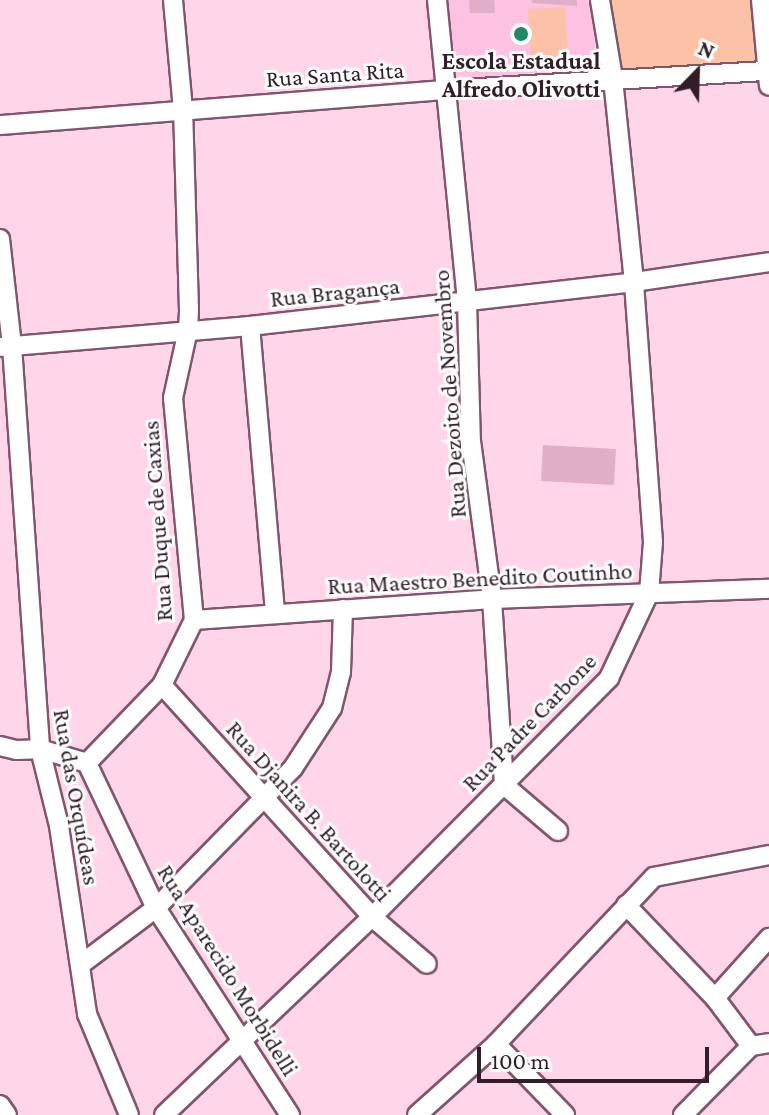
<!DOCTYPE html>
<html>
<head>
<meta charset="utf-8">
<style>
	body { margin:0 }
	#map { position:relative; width:769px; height:1115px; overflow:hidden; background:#ffd5ea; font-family:"Crimson Pro",serif }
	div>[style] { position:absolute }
	.built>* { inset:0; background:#fdc2e1 }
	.green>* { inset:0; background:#fcc2a7 }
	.building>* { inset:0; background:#e1aec8 }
	.roads { filter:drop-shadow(2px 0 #81556d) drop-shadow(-2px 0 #81556d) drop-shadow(0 2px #81556d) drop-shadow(0 -2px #81556d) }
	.street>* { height:18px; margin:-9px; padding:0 9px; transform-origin:9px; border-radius:9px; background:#fff }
	.dots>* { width:22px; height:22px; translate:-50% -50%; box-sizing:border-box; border:4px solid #fff; border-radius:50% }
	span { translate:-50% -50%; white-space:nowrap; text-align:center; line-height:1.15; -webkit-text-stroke:6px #fff; paint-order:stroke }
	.poi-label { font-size:24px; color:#311e28; font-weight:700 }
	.street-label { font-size:24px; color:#311e28 }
	.north { position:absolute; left:657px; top:32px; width:80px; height:80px; -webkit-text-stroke:6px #fff; paint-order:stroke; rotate:23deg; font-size:22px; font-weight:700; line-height:32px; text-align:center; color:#311e28 }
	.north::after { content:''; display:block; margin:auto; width:28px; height:36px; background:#311e28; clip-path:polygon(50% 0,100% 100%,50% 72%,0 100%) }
	.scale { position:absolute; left:477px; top:1047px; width:232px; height:36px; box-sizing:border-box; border:4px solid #311e28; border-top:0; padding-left:10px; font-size:24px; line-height:28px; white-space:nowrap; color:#311e28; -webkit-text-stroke:6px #fff; paint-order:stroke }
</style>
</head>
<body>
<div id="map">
	<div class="built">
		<div style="clip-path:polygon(445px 0,589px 0,598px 68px,452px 79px)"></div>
	</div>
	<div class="green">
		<div style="clip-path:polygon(608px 0,756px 0,760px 66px,618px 73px)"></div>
		<div style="clip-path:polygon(565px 7px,568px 57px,531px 60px,528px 9px)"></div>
	</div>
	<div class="building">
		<div style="clip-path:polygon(469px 0,494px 0,495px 13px,470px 13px)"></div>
		<div style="clip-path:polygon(532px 0,577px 0,577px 6px,532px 3px)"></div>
		<div style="clip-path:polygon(543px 445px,616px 449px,614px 485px,541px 481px)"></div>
	</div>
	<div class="roads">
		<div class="street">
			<div style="left:437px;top:0;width:303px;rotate:84.3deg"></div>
			<div style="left:467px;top:302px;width:139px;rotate:88.4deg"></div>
			<div style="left:471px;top:441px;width:159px;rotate:82.4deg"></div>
			<div style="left:492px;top:599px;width:186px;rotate:86.3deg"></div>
			<div style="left:504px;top:785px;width:71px;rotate:40.4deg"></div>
			<div style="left:761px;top:0;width:86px;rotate:84.7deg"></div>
			<div style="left:0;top:125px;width:446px;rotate:-4.5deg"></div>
			<div style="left:445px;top:90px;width:325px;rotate:-3.4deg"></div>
			<div style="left:0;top:239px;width:108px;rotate:83.6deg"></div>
			<div style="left:12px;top:346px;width:404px;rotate:86deg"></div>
			<div style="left:40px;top:749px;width:79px;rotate:76.1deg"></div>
			<div style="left:59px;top:826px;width:190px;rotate:81.5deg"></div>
			<div style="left:87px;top:1014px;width:109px;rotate:67.4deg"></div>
			<div style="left:250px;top:326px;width:289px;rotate:85deg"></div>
			<div style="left:1px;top:347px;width:250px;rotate:-4.8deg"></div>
			<div style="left:250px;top:326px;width:387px;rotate:-6.5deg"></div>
			<div style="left:634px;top:282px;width:136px;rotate:-8.4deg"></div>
			<div style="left:194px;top:620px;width:299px;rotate:-4deg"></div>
			<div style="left:492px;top:599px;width:277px;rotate:-2.1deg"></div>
			<div style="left:162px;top:685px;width:313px;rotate:47.8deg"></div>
			<div style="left:372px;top:917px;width:72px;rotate:40.5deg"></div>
			<div style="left:0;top:746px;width:16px;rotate:14deg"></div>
			<div style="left:16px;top:750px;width:24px;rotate:-2deg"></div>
			<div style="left:40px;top:749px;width:49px;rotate:16.6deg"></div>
			<div style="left:87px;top:763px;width:108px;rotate:-46.1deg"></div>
			<div style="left:162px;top:685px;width:72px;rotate:-63.8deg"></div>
			<div style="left:194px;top:620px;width:223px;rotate:-95.4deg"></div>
			<div style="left:173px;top:398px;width:70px;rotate:-77.6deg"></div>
			<div style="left:188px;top:330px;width:20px;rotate:-87deg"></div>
			<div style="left:189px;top:310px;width:200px;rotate:-91.7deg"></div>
			<div style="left:183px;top:110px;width:110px;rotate:-95.2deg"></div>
			<div style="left:87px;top:763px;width:161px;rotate:64.6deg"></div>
			<div style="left:156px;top:908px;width:247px;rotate:57.1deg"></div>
			<div style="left:626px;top:905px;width:129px;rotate:46.3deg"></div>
			<div style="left:715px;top:998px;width:60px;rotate:53.1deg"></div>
			<div style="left:80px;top:965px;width:95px;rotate:-36.9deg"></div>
			<div style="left:156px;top:908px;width:196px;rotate:-45.6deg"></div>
			<div style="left:293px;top:768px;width:72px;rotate:-57deg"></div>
			<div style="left:332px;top:708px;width:37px;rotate:-76deg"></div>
			<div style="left:341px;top:672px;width:63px;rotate:-88.2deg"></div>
			<div style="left:715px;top:998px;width:81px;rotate:-48deg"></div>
			<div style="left:496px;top:1044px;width:99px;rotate:45.8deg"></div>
			<div style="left:0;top:1105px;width:12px;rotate:55deg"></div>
			<div style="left:164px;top:1115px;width:287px;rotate:-43.6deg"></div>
			<div style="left:372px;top:917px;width:337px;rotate:-45.2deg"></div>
			<div style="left:609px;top:678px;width:94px;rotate:-64.8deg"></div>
			<div style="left:649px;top:593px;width:51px;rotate:-85.5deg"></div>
			<div style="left:653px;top:542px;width:261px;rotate:-94.2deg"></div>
			<div style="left:634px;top:282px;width:205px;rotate:-95.9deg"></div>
			<div style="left:613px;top:78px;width:79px;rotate:-99.5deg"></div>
			<div style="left:417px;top:1115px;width:106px;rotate:-41.9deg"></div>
			<div style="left:496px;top:1044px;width:230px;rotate:-46.6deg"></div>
			<div style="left:654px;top:877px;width:117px;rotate:-10.8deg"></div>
			<div style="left:683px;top:1115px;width:97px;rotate:-45.4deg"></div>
			<div style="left:751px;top:1046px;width:18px;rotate:-9deg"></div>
		</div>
	</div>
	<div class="dots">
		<div style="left:521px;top:34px;background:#1e8a68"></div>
	</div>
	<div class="poi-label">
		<span style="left:521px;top:75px">Escola Estadual<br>Alfredo Olivotti</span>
	</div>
	<div class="street-label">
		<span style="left:335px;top:74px;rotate:-4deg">Rua Santa Rita</span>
		<span style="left:335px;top:292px;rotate:-6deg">Rua Bragança</span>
		<span style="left:449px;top:394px;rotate:-94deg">Rua Dezoito de Novembro</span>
		<span style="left:157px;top:521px;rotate:-94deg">Rua Duque de Caxias</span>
		<span style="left:480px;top:578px;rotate:-3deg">Rua Maestro Benedito Coutinho</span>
		<span style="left:529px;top:722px;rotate:-46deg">Rua Padre Carbone</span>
		<span style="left:77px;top:797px;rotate:80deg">Rua das Orquídeas</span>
		<span style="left:309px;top:811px;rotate:48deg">Rua Djanira B. Bartolotti</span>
		<span style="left:228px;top:970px;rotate:58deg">Rua Aparecido Morbidelli</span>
	</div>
	<div class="north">N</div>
	<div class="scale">100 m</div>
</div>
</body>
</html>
